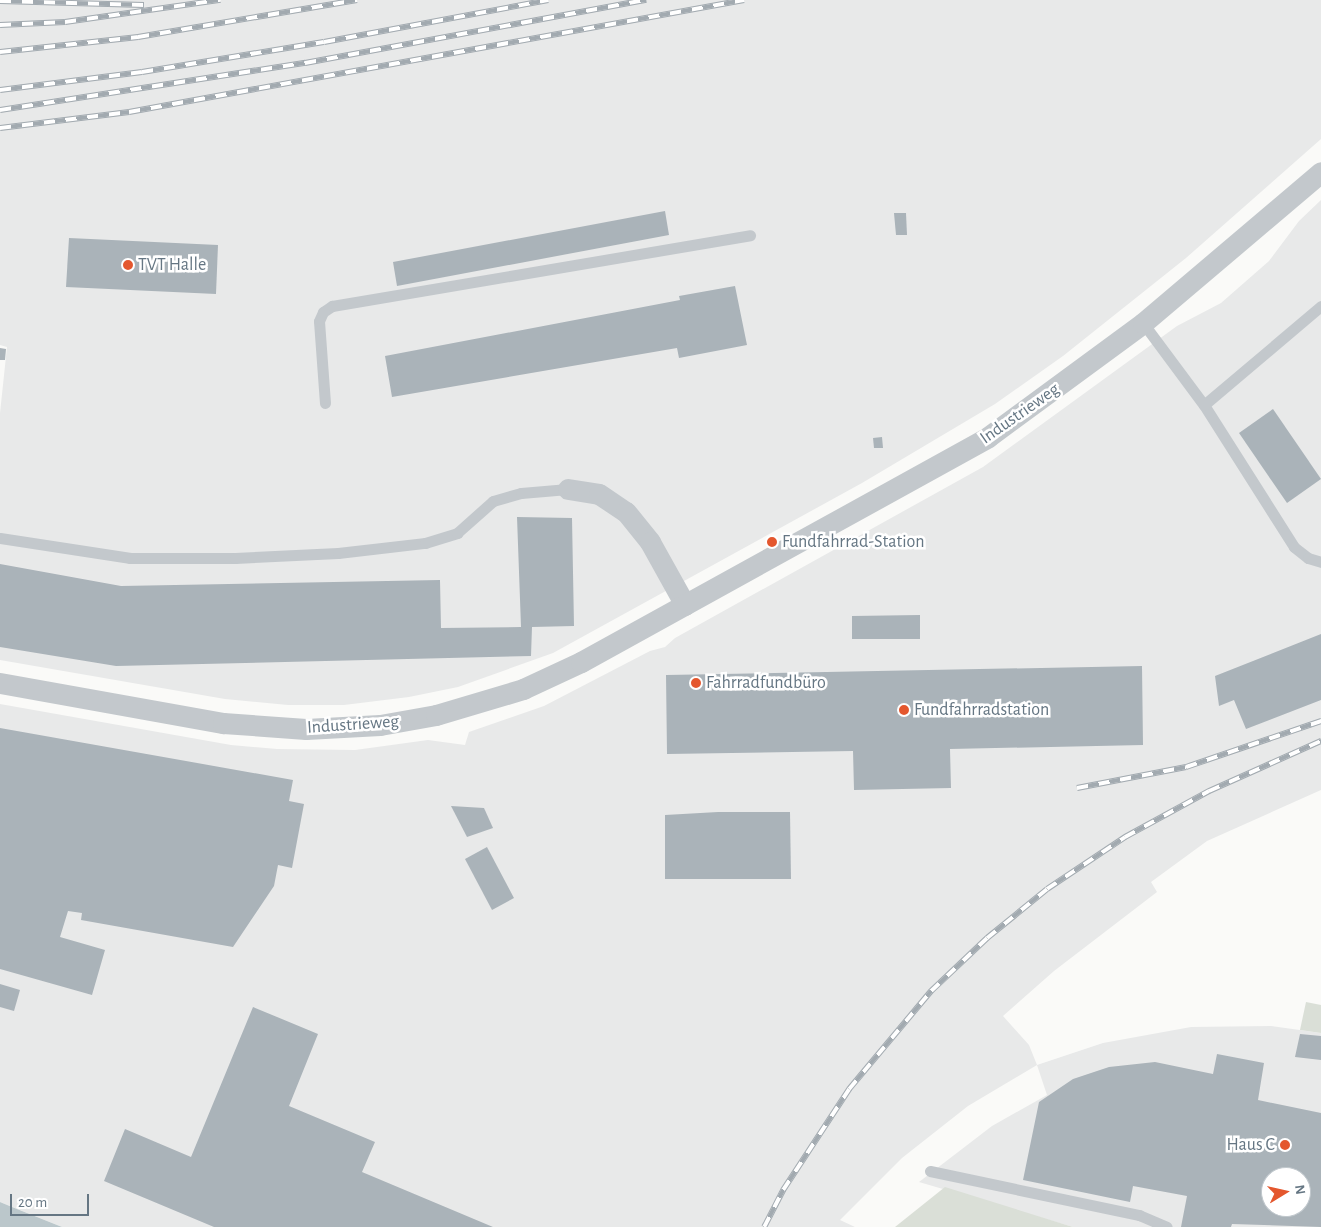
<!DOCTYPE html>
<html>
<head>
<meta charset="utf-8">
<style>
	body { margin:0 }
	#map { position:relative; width:1321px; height:1227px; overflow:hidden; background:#fafaf8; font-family:"Alegreya Sans",sans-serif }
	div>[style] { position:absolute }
	.built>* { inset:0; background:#e8e9e9 }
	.green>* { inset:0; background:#dadfd7 }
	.water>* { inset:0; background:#bbc7cb }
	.building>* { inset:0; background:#aab3b9 }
	.lane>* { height:11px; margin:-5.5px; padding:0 5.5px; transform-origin:5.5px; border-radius:5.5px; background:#c3c8cc }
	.street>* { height:21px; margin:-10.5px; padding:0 10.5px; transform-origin:10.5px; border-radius:10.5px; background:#c3c8cc }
	.rail>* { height:5.5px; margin-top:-2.75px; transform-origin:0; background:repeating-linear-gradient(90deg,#fff 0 11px,#a2aab0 0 22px); box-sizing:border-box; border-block:1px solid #a2aab0 }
	.dots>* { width:14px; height:14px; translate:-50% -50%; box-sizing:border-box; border:2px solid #fff; border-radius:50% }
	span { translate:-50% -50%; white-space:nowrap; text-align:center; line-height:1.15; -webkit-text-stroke:5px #fff; paint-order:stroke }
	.poi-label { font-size:18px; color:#657683 }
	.left { translate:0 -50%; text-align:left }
	.right { translate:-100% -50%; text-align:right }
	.street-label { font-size:18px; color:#657683 }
	.north { position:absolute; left:1261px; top:1167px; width:50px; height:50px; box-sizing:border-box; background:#fff; border:1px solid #c1c8cd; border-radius:50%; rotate:81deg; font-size:14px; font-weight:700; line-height:20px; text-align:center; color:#657683 }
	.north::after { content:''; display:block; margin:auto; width:18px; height:22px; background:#e4572e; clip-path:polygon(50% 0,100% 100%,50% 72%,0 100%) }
	.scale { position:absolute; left:10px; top:1194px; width:79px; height:22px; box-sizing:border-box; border:2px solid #657683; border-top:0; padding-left:6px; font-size:15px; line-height:18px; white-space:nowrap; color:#657683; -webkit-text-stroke:4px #fff; paint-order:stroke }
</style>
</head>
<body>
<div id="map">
	<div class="built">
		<div style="clip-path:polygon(0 0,1321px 0,1321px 139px,1186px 258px,1063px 356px,995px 404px,862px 483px,553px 653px,458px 687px,409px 697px,344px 705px,288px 705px,225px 699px,0 660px,0 413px,7px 347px,0 345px)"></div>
		<div style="clip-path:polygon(evenodd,1321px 200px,1321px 790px,1207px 841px,1151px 882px,1157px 892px,1054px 971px,1003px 1016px,1029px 1045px,1037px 1065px,1103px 1043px,1191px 1027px,1271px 1026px,1321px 1033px,1321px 1227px,1073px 1227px,919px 1182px,992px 1126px,1047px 1095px,1037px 1065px,968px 1106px,902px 1158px,840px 1220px,855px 1227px,62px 1227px,0 1202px,0 704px,231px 745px,277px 749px,355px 750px,428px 740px,465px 745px,469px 732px,544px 706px,650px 651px,665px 647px,675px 638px,983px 467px,1177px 326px,1221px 303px,1269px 261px,1299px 221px,1321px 200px,1271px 1177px,1301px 1177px,1301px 1207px,1271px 1207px,1271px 1177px)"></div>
	</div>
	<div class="green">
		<div style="clip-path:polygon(1306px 1002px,1321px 1005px,1321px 1033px,1300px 1030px)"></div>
		<div style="clip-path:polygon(945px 1187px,1073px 1227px,895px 1227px)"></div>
	</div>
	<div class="water">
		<div style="clip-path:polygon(0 1202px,12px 1207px,62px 1227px,0 1227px)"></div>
	</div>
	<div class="building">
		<div style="clip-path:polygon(665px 211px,669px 235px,397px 286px,393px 262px)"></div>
		<div style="clip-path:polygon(894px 213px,906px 213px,907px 235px,896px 235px)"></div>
		<div style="clip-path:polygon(69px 238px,218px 245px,216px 294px,66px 287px)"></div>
		<div style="clip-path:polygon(735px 286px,747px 345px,679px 358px,677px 348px,392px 397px,385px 356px,680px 300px,679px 296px)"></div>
		<div style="clip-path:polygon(0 348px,6px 349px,5px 360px,0 360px)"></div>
		<div style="clip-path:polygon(1273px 409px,1321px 479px,1287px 503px,1239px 433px)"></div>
		<div style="clip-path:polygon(882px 437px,883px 448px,874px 448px,873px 438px)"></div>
		<div style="clip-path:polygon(517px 517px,572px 518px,574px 626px,532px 627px,531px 656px,116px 666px,0 647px,0 564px,121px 586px,440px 580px,441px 628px,521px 627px)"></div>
		<div style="clip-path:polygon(920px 615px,920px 639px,852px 639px,852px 616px)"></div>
		<div style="clip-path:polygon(1321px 634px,1321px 700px,1246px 729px,1234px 700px,1219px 706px,1215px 676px)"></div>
		<div style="clip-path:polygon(1142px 666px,1143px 745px,950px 749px,951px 788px,854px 790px,853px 751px,667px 754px,666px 675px)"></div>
		<div style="clip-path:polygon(0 728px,293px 780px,289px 801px,304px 804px,292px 868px,278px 865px,274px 886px,233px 947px,81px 920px,82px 913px,68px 911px,60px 937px,105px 950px,92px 995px,0 969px)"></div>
		<div style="clip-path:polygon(451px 806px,484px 808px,493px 828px,467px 837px)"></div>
		<div style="clip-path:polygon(718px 812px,790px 812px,791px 879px,665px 879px,665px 815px)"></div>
		<div style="clip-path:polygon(487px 847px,514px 898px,492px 910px,465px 859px)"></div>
		<div style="clip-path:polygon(0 984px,20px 990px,14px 1011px,0 1007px)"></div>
		<div style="clip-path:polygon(253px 1007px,318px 1034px,289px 1106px,375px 1142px,362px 1172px,493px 1227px,214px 1227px,104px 1181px,125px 1129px,191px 1157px)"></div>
		<div style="clip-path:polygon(1300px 1034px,1321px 1036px,1321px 1060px,1295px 1057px)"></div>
		<div style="clip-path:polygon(evenodd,1217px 1054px,1264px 1063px,1258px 1100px,1321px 1113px,1321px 1227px,1232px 1224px,1231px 1227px,1181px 1227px,1187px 1196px,1133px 1186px,1130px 1202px,1023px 1180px,1039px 1102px,1073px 1079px,1109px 1067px,1155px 1062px,1213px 1074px,1217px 1054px,1271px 1177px,1301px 1177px,1301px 1207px,1271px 1207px,1271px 1177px)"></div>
	</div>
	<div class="lane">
		<div style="left:1321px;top:306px;width:153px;rotate:139.8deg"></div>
		<div style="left:1204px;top:405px;width:168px;rotate:57.6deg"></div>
		<div style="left:1294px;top:547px;width:18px;rotate:38deg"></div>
		<div style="left:1308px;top:558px;width:14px;rotate:17deg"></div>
		<div style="left:1143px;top:323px;width:102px;rotate:53.4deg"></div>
		<div style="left:325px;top:403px;width:82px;rotate:-94.2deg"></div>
		<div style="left:319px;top:321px;width:10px;rotate:-66deg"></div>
		<div style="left:323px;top:312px;width:11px;rotate:-34deg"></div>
		<div style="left:332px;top:306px;width:424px;rotate:-9.6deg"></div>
		<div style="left:0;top:538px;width:132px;rotate:8.7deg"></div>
		<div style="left:130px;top:558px;width:105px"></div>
		<div style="left:235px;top:558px;width:103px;rotate:-2.8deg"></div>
		<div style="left:338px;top:553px;width:88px;rotate:-6.6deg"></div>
		<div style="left:425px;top:543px;width:34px;rotate:-17deg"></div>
		<div style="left:457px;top:533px;width:48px;rotate:-41.6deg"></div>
		<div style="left:493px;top:501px;width:29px;rotate:-16deg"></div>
		<div style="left:521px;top:493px;width:47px;rotate:-4.9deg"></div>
		<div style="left:930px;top:1171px;width:214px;rotate:11.9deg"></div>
		<div style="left:1139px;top:1215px;width:30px;rotate:23deg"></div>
	</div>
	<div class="street">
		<div style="left:568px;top:489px;width:31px;rotate:9deg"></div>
		<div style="left:599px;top:494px;width:32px;rotate:34deg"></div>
		<div style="left:626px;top:512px;width:38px;rotate:51deg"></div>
		<div style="left:650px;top:542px;width:72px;rotate:60.9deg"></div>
		<div style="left:0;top:683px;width:227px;rotate:10.2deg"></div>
		<div style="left:223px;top:723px;width:83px;rotate:4.1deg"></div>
		<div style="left:306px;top:729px;width:74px;rotate:-3.1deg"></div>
		<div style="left:380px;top:725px;width:57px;rotate:-10.1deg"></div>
		<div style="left:436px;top:715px;width:91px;rotate:-16.6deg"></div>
		<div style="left:523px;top:689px;width:64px;rotate:-25deg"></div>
		<div style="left:581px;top:662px;width:465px;rotate:-28.9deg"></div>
		<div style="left:988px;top:437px;width:192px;rotate:-36.3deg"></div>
		<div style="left:1143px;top:323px;width:233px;rotate:-40.3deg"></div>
	</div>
	<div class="rail">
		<div style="left:0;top:1px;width:144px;rotate:1.6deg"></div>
		<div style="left:0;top:25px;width:65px;rotate:-2.6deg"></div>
		<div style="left:65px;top:22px;width:157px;rotate:-8.1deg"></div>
		<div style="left:0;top:52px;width:139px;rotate:-6.2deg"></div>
		<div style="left:138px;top:37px;width:222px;rotate:-9.6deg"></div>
		<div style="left:0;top:90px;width:143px;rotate:-7.2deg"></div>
		<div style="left:142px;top:72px;width:184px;rotate:-9.4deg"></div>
		<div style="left:324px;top:42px;width:228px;rotate:-10.6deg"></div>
		<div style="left:0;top:110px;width:309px;rotate:-8.8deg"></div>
		<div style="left:305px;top:63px;width:347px;rotate:-10.5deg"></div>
		<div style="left:0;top:128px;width:130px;rotate:-7.1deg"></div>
		<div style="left:129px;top:112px;width:625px;rotate:-10.32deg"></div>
		<div style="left:1077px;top:788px;width:111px;rotate:-10.9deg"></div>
		<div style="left:1186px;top:767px;width:143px;rotate:-18.8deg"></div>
		<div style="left:764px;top:1227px;width:42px;rotate:-62.8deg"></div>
		<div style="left:783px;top:1190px;width:121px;rotate:-56.8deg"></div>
		<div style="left:849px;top:1089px;width:128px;rotate:-50.1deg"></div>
		<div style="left:931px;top:991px;width:77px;rotate:-43.4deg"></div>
		<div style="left:987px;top:938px;width:77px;rotate:-39.2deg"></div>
		<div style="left:1047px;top:889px;width:94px;rotate:-33.7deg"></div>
		<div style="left:1125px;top:837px;width:96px;rotate:-28.7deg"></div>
		<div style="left:1209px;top:791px;width:123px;rotate:-24.1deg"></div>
	</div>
	<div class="dots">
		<div style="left:128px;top:265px;background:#e4572e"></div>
		<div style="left:772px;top:542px;background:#e4572e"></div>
		<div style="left:696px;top:683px;background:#e4572e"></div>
		<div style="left:904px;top:710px;background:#e4572e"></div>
		<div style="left:1285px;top:1145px;background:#e4572e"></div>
	</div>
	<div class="poi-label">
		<span class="left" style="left:138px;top:265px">TVT Halle</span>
		<span class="left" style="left:782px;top:542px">Fundfahrrad-Station</span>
		<span class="left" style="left:706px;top:683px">Fahrradfundbüro</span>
		<span class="left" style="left:914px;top:710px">Fundfahrradstation</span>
		<span class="right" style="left:1275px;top:1145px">Haus C</span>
	</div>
	<div class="street-label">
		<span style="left:1020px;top:414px;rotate:-35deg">Industrieweg</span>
		<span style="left:353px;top:725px;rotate:-4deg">Industrieweg</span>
	</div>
	<div class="north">N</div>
	<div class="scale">20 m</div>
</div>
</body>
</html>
